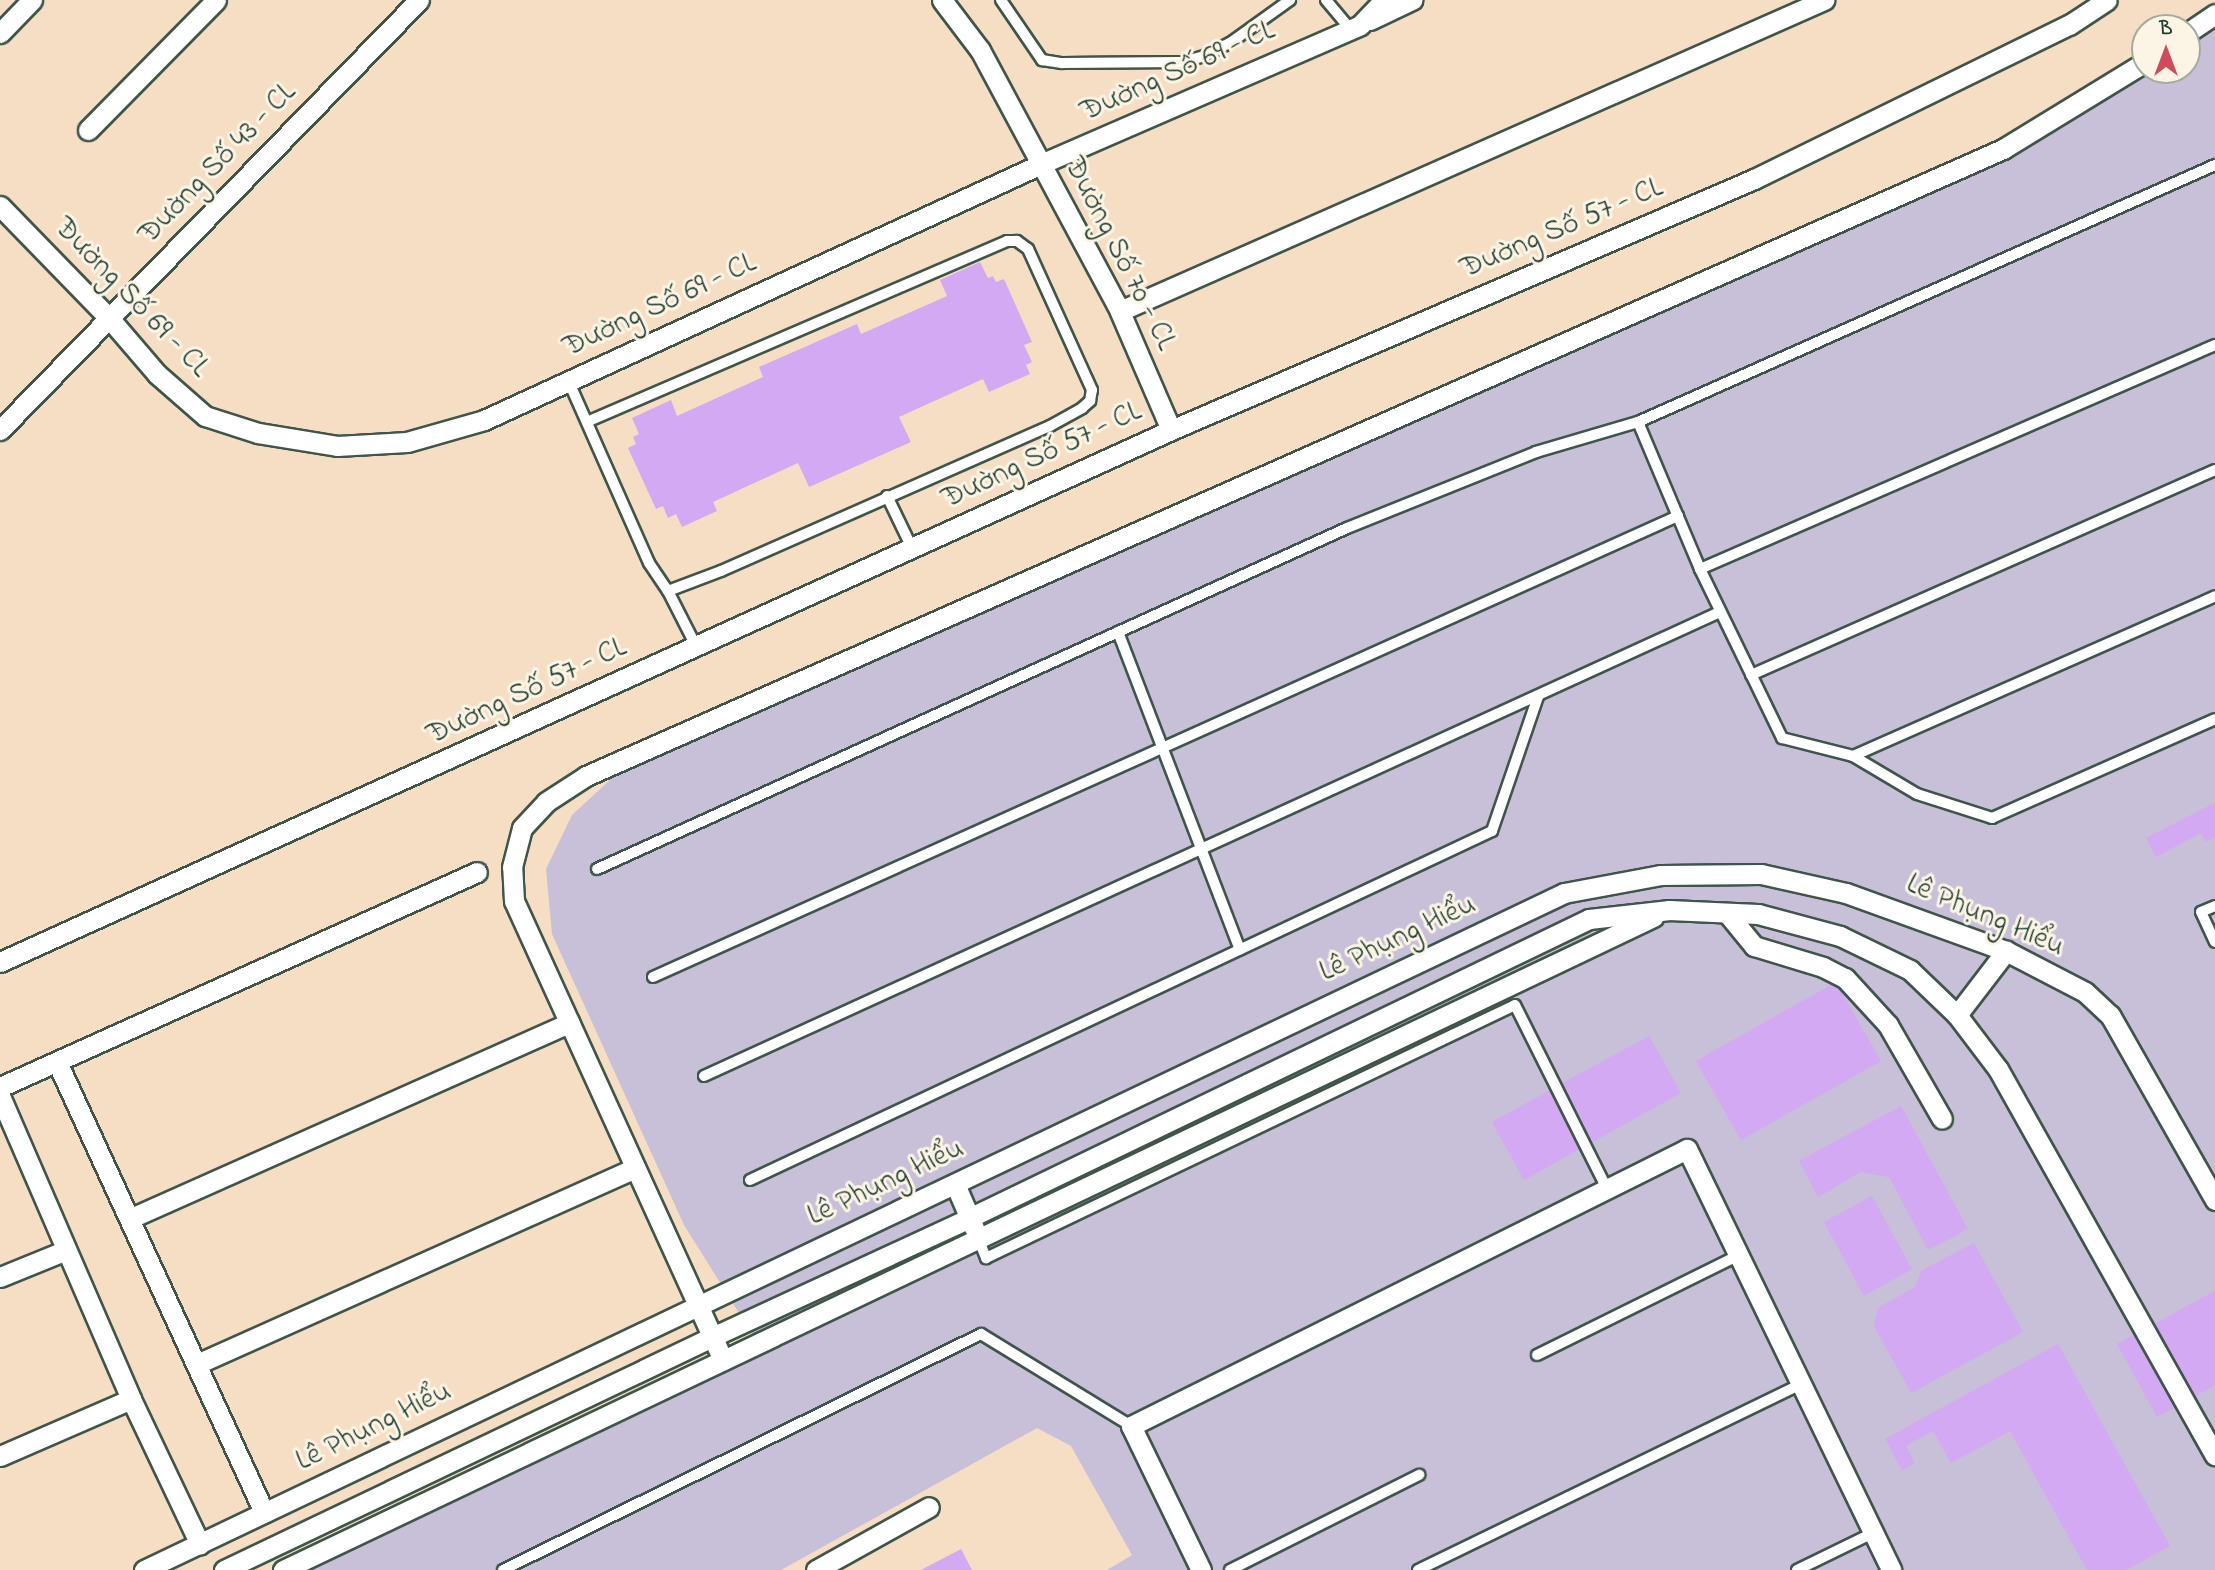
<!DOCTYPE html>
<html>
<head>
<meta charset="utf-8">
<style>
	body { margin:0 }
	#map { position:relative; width:2215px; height:1570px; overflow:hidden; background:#f5dec3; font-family:"Indie Flower",sans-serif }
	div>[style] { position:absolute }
	.industrial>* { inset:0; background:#c8bfd8 }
	.building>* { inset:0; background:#d2a9f2 }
	.roads { filter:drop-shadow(2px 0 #3f5549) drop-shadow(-2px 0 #3f5549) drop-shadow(0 2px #3f5549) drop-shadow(0 -2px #3f5549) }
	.service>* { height:10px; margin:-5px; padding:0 5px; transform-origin:5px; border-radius:5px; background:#fff }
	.minor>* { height:19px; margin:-9.5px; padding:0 9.5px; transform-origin:9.5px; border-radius:9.5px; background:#fff }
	span { translate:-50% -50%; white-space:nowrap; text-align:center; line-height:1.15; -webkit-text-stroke:6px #fcf5e5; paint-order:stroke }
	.street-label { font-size:30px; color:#1f3d34 }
	.north { position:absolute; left:2131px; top:14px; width:70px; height:70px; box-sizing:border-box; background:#fcf5e5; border:2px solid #a4ab9e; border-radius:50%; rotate:0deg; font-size:19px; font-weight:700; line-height:28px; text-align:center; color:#1f3d34 }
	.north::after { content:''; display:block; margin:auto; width:24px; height:32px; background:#d1495b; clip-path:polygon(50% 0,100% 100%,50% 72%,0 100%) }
</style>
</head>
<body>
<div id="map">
	<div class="industrial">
		<div style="clip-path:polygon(2215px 22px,2215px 1570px,1107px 1570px,1132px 1555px,1071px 1446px,1037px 1428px,781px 1570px,311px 1570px,764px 1353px,684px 1225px,552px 934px,546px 869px,572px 815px,611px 779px,956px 621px,1952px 184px,2145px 65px,2145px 70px,2187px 70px,2187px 39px)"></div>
	</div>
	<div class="building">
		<div style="clip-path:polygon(980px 262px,988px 278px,993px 276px,996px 282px,1004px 279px,1032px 342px,1024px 345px,1032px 362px,1026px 365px,1030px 374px,989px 392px,983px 379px,899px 417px,911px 442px,809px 487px,798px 463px,713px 502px,717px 511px,682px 527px,676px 514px,668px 518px,663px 506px,656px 509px,628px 448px,636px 444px,633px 437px,639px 434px,632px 418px,671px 400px,677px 416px,763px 377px,759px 367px,857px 324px,861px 334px,947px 296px,940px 280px)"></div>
		<div style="clip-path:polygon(2215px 803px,2215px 837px,2206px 842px,2201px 833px,2156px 857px,2146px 838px)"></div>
		<div style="clip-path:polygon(1836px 982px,1881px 1061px,1741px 1140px,1696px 1061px)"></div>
		<div style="clip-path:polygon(1649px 1036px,1681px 1093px,1524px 1180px,1492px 1122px)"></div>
		<div style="clip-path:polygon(1901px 1106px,1968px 1229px,1928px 1250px,1889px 1177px,1861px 1172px,1818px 1197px,1799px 1161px)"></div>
		<div style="clip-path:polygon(1872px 1196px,1912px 1269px,1864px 1296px,1824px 1222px)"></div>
		<div style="clip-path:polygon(1974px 1243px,2023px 1332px,1911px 1393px,1874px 1326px,1878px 1308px,1915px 1287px,1921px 1271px)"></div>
		<div style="clip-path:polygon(2215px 1291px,2215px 1385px,2157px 1417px,2117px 1344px)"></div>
		<div style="clip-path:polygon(2058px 1344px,2170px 1546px,2126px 1570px,2087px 1570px,2010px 1431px,1951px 1463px,1933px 1431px,1906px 1446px,1915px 1463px,1902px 1470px,1885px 1439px)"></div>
		<div style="clip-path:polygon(961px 1549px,972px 1570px,921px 1570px)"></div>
	</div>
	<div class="roads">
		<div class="service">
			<div style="left:1001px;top:0;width:73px;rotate:55.7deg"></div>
			<div style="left:1042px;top:60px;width:20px;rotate:9deg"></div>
			<div style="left:1062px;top:63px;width:120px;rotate:-0.5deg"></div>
			<div style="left:1182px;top:62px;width:23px;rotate:-15deg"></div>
			<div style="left:1204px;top:56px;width:29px;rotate:-27deg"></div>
			<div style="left:1230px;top:43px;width:74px;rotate:-35.6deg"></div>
			<div style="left:1326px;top:0;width:38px;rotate:50deg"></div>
			<div style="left:568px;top:380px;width:200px;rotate:66.1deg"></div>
			<div style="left:649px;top:563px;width:34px;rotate:56deg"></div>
			<div style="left:668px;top:591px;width:57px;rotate:-20.7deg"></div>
			<div style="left:721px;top:571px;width:360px;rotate:-23.8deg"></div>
			<div style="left:1050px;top:426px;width:37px;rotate:-29deg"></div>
			<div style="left:1082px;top:408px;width:11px;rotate:-41deg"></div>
			<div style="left:1090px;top:401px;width:11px;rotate:-80deg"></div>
			<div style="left:1092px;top:390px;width:155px;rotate:-114.4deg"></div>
			<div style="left:1028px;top:249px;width:14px;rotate:-144deg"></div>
			<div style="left:1017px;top:241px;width:10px;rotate:180deg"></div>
			<div style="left:1007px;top:241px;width:457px;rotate:156.7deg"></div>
			<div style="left:1638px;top:422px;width:160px;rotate:67.1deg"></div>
			<div style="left:1700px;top:569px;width:188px;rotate:64.1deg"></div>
			<div style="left:1782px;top:738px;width:73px;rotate:14.2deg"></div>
			<div style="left:1853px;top:756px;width:74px;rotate:30.7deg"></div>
			<div style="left:1917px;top:794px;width:79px;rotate:17.7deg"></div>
			<div style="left:1992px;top:818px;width:244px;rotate:-23.9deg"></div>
			<div style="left:887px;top:496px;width:58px;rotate:64.3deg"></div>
			<div style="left:1700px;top:569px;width:562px;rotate:-23.51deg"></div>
			<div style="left:668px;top:591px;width:62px;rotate:63deg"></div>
			<div style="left:1118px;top:632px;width:340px;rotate:69deg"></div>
			<div style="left:1751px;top:675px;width:507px;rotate:-23.84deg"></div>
			<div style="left:1853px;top:756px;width:396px;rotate:-23.8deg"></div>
			<div style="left:597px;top:869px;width:824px;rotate:-24.45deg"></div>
			<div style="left:1347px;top:528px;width:204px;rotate:-21.9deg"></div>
			<div style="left:1536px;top:452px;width:106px;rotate:-16.4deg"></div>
			<div style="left:1638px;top:422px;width:632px;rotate:-24.01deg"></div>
			<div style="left:2215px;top:906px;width:15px;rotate:157deg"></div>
			<div style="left:2201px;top:912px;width:33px;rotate:65deg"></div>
			<div style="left:653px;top:977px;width:1124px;rotate:-24.22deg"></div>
			<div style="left:704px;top:1076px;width:1117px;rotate:-24.55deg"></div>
			<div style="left:750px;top:1180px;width:820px;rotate:-25.19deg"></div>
			<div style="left:1492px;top:831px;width:142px;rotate:-71.1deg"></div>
			<div style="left:978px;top:1238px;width:22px;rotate:68deg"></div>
			<div style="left:986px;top:1258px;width:586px;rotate:-25.56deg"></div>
			<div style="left:1515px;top:1005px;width:206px;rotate:63.4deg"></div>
			<div style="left:1537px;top:1355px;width:225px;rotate:-26.3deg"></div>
			<div style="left:503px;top:1570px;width:533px;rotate:-26.28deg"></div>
			<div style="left:981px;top:1334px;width:176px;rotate:31.5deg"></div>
			<div style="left:1230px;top:1570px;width:212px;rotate:-26.7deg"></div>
			<div style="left:1418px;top:1570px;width:426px;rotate:-25.9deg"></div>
			<div style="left:1797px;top:1570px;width:85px;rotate:-26deg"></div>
		</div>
		<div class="minor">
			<div style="left:942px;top:0;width:63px;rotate:52.8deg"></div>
			<div style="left:980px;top:50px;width:289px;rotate:61.8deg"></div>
			<div style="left:1117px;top:305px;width:136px;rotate:66.6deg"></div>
			<div style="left:1370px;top:20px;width:47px;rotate:-25.5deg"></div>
			<div style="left:0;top:33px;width:46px;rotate:-45.9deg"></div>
			<div style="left:2187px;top:33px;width:34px;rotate:-34deg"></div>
			<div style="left:88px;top:130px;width:182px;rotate:-45.4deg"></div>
			<div style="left:0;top:206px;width:156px;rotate:45.8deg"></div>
			<div style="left:109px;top:318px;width:74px;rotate:49.4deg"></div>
			<div style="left:157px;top:374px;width:64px;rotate:41.2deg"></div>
			<div style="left:205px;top:416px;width:56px;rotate:17.8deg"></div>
			<div style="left:258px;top:433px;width:80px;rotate:9.3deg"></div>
			<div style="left:337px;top:446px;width:70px;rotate:-3.3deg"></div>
			<div style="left:407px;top:442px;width:80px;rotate:-15.9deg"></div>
			<div style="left:484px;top:420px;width:613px;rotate:-24.68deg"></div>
			<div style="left:1041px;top:164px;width:348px;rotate:-23.5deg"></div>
			<div style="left:1360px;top:25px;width:35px;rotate:-46deg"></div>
			<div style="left:1120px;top:311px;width:770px;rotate:-23.83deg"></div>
			<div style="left:0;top:430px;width:600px;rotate:-45.74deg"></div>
			<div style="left:1727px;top:913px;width:43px;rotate:50.7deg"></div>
			<div style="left:1754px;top:946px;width:72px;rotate:16.9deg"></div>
			<div style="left:1823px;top:967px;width:25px;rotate:27deg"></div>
			<div style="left:1845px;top:978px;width:64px;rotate:47.5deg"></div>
			<div style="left:1888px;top:1025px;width:108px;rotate:60.1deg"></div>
			<div style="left:0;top:962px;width:1286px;rotate:-24.43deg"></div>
			<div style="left:1171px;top:430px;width:635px;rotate:-23.29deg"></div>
			<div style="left:1754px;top:179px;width:351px;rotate:-26.1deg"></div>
			<div style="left:2069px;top:25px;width:45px;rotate:-33.3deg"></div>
			<div style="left:1957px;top:1015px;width:81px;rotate:-52.6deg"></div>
			<div style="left:57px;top:1062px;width:496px;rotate:65.3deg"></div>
			<div style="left:0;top:1087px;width:523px;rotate:-24.26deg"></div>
			<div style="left:0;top:1096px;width:330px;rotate:66.6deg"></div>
			<div style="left:131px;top:1399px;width:161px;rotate:64.6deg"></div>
			<div style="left:955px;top:1184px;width:48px;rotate:66.6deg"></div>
			<div style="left:131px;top:1218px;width:480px;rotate:-24deg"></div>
			<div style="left:0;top:1277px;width:71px;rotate:-22.2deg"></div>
			<div style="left:723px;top:1360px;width:504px;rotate:-114.48deg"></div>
			<div style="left:514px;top:901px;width:34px;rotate:-93deg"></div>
			<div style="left:512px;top:867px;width:40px;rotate:-75.6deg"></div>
			<div style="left:522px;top:828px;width:35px;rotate:-47deg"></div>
			<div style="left:546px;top:802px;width:48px;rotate:-33deg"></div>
			<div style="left:586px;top:776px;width:1550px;rotate:-23.87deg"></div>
			<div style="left:2003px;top:149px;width:167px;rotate:-31.5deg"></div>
			<div style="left:197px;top:1364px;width:480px;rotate:-24.1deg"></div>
			<div style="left:0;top:1456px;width:143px;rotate:-23.5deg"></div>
			<div style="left:144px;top:1570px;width:1573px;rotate:-25.49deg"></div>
			<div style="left:1564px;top:893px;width:99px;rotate:-10.5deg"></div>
			<div style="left:1661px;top:875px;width:100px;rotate:-0.6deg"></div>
			<div style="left:1761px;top:874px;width:87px;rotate:12.6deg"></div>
			<div style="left:1846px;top:893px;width:170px;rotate:19.9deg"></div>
			<div style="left:2006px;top:951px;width:89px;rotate:27.4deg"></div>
			<div style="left:2085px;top:992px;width:34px;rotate:43deg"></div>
			<div style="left:2110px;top:1015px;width:213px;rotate:60.4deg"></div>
			<div style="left:224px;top:1570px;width:541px;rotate:-25.52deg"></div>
			<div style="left:712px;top:1337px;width:283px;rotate:-24.8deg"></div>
			<div style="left:969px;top:1218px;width:688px;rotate:-25.75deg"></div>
			<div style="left:1589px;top:919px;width:81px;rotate:-6.4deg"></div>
			<div style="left:1669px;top:910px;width:89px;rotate:2.6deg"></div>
			<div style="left:1758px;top:914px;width:85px;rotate:15deg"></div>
			<div style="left:1840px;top:936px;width:78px;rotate:25.9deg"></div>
			<div style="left:1910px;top:970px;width:65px;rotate:43.8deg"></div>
			<div style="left:1957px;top:1015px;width:68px;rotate:52.8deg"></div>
			<div style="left:1998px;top:1069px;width:443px;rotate:60.7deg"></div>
			<div style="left:283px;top:1570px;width:1518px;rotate:-25.48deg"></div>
			<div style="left:816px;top:1570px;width:129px;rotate:-29.1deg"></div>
			<div style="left:1201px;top:1570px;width:160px;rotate:-115.9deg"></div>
			<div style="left:1131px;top:1426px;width:621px;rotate:-26.48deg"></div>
			<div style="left:1687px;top:1149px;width:468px;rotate:64.1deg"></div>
		</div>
	</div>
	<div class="street-label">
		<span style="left:1178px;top:72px;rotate:-24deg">Đường Số 69 - CL</span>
		<span style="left:218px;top:164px;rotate:-46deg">Đường Số 43 - CL</span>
		<span style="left:1562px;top:229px;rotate:-23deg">Đường Số 57 - CL</span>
		<span style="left:1119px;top:254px;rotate:63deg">Đường Số 70 - CL</span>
		<span style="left:131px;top:298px;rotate:46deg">Đường Số 69 - CL</span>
		<span style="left:660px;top:306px;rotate:-25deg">Đường Số 69 - CL</span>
		<span style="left:1042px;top:456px;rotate:-25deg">Đường Số 57 - CL</span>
		<span style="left:527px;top:692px;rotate:-25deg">Đường Số 57 - CL</span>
		<span style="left:1985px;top:916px;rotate:23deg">Lê Phụng Hiểu</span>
		<span style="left:1398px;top:939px;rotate:-25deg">Lê Phụng Hiểu</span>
		<span style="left:886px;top:1183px;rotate:-25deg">Lê Phụng Hiểu</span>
		<span style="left:374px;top:1427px;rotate:-26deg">Lê Phụng Hiểu</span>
	</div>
	<div class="north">B</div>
</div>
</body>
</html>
